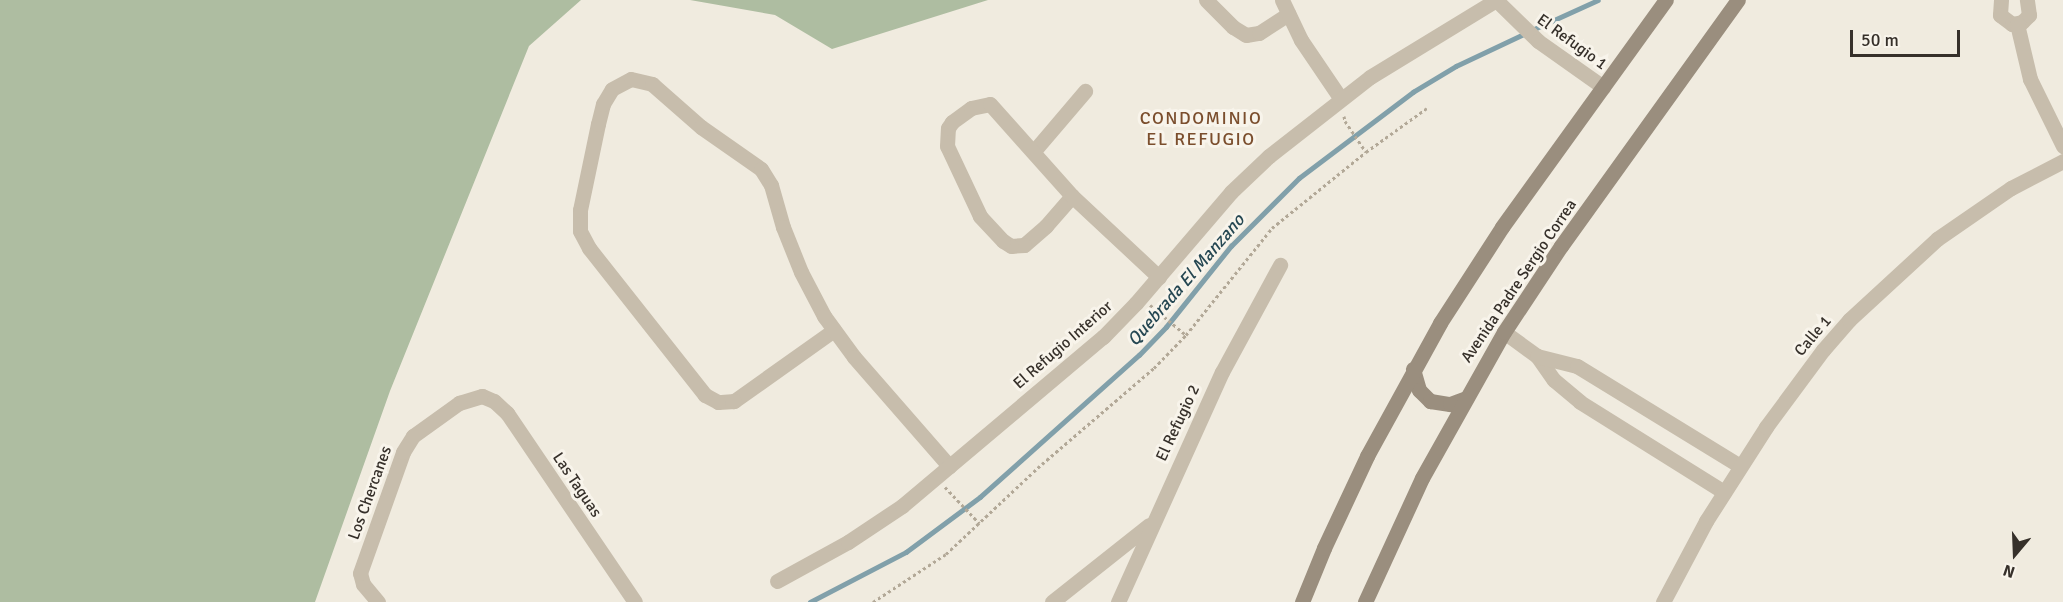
<!DOCTYPE html>
<html>
<head>
<meta charset="utf-8">
<style>
	body { margin:0 }
	#map { position:relative; width:2063px; height:602px; overflow:hidden; background:#f0ebdf; font-family:Signika,sans-serif }
	div>[style] { position:absolute }
	.green>* { inset:0; background:#aebda1 }
	.stream>* { height:4.5px; margin:-2.25px; padding:0 2.25px; transform-origin:2.25px; border-radius:2.25px; background:#81a0aa }
	.path>* { height:3px; margin-top:-1.5px; transform-origin:0; background:repeating-linear-gradient(90deg,#b2a897 0 3px,transparent 0 6px) }
	.street>* { height:15px; margin:-7.5px; padding:0 7.5px; transform-origin:7.5px; border-radius:7.5px; background:#c7bdac }
	.secondary>* { height:15px; margin:-7.5px; padding:0 7.5px; transform-origin:7.5px; border-radius:7.5px; background:#9a8e7e }
	span { translate:-50% -50%; white-space:nowrap; text-align:center; line-height:1.15; -webkit-text-stroke:6px #f8f4eb; paint-order:stroke }
	.street-label { font-size:16px; color:#36302a }
	.neighbourhood-label { font-size:18px; color:#7b4e2d; letter-spacing:1.5px }
	.water-label { font-size:18px; color:#254752; font-style:italic }
	.north { position:absolute; left:1985px; top:524px; width:60px; height:60px; -webkit-text-stroke:4px #f8f4eb; paint-order:stroke; rotate:199deg; font-size:16px; font-weight:700; line-height:24px; text-align:center; color:#36302a }
	.north::after { content:''; display:block; margin:auto; width:21px; height:27px; background:#36302a; clip-path:polygon(50% 0,100% 100%,50% 72%,0 100%) }
	.scale { position:absolute; left:1850px; top:30px; width:110px; height:27px; box-sizing:border-box; border:3px solid #36302a; border-top:0; padding-left:8px; font-size:18px; line-height:21px; white-space:nowrap; color:#36302a; -webkit-text-stroke:4px #f8f4eb; paint-order:stroke }
</style>
</head>
<body>
<div id="map">
	<div class="green">
		<div style="clip-path:polygon(0 0,581px 0,529px 46px,390px 391px,315px 602px,0 602px)"></div>
		<div style="clip-path:polygon(690px 0,988px 0,832px 49px,775px 15px)"></div>
	</div>
	<div class="stream">
		<div style="left:1532px;top:30px;width:72px;rotate:-24.4deg"></div>
		<div style="left:810px;top:602px;width:108px;rotate:-27.5deg"></div>
		<div style="left:906px;top:552px;width:92px;rotate:-36.6deg"></div>
		<div style="left:980px;top:497px;width:213px;rotate:-41.8deg"></div>
		<div style="left:1139px;top:355px;width:39px;rotate:-46deg"></div>
		<div style="left:1166px;top:327px;width:104px;rotate:-51.3deg"></div>
		<div style="left:1231px;top:246px;width:96px;rotate:-45deg"></div>
		<div style="left:1299px;top:178px;width:143px;rotate:-37deg"></div>
		<div style="left:1413px;top:92px;width:50px;rotate:-31.2deg"></div>
		<div style="left:1456px;top:66px;width:75px;rotate:-25.2deg"></div>
	</div>
	<div class="path">
		<div style="left:1344px;top:116px;width:5px;rotate:79deg"></div>
		<div style="left:1345px;top:121px;width:37px;rotate:56deg"></div>
		<div style="left:1150px;top:305px;width:47px;rotate:39.8deg"></div>
		<div style="left:945px;top:487px;width:50px;rotate:46.6deg"></div>
		<div style="left:873px;top:602px;width:87px;rotate:-33.3deg"></div>
		<div style="left:946px;top:554px;width:132px;rotate:-43.2deg"></div>
		<div style="left:1042px;top:464px;width:148px;rotate:-40.6deg"></div>
		<div style="left:1154px;top:368px;width:46px;rotate:-45.9deg"></div>
		<div style="left:1186px;top:335px;width:137px;rotate:-51.2deg"></div>
		<div style="left:1272px;top:228px;width:121px;rotate:-39deg"></div>
		<div style="left:1366px;top:152px;width:75px;rotate:-35.8deg"></div>
	</div>
	<div class="street">
		<div style="left:1206px;top:0;width:38px;rotate:45deg"></div>
		<div style="left:1233px;top:27px;width:15px;rotate:32deg"></div>
		<div style="left:1246px;top:35px;width:13px;rotate:-9deg"></div>
		<div style="left:1259px;top:33px;width:35px;rotate:-33deg"></div>
		<div style="left:1282px;top:0;width:44px;rotate:64.6deg"></div>
		<div style="left:1301px;top:40px;width:71px;rotate:55.9deg"></div>
		<div style="left:1496px;top:0;width:59px;rotate:44.3deg"></div>
		<div style="left:1538px;top:41px;width:80px;rotate:35.3deg"></div>
		<div style="left:2001px;top:0;width:15px;rotate:94deg"></div>
		<div style="left:2000px;top:15px;width:15px;rotate:37deg"></div>
		<div style="left:2012px;top:24px;width:10px;rotate:-11deg"></div>
		<div style="left:2022px;top:22px;width:10px;rotate:-45deg"></div>
		<div style="left:2029px;top:15px;width:15px;rotate:-98deg"></div>
		<div style="left:2017px;top:24px;width:57px;rotate:76.7deg"></div>
		<div style="left:2030px;top:79px;width:75px;rotate:63.8deg"></div>
		<div style="left:1034px;top:151px;width:79px;rotate:-49.6deg"></div>
		<div style="left:1072px;top:196px;width:40px;rotate:131deg"></div>
		<div style="left:1046px;top:226px;width:29px;rotate:139deg"></div>
		<div style="left:1024px;top:245px;width:13px;rotate:176deg"></div>
		<div style="left:1011px;top:246px;width:9px;rotate:-148deg"></div>
		<div style="left:1003px;top:241px;width:34px;rotate:-133deg"></div>
		<div style="left:980px;top:216px;width:77px;rotate:-115.2deg"></div>
		<div style="left:947px;top:146px;width:18px;rotate:-87deg"></div>
		<div style="left:948px;top:128px;width:7px;rotate:-56deg"></div>
		<div style="left:952px;top:122px;width:24px;rotate:-36deg"></div>
		<div style="left:971px;top:108px;width:19px;rotate:-12deg"></div>
		<div style="left:990px;top:104px;width:123px;rotate:48.3deg"></div>
		<div style="left:1072px;top:196px;width:119px;rotate:43deg"></div>
		<div style="left:834px;top:330px;width:123px;rotate:144.6deg"></div>
		<div style="left:734px;top:401px;width:16px;rotate:176deg"></div>
		<div style="left:718px;top:402px;width:15px;rotate:-152deg"></div>
		<div style="left:705px;top:395px;width:187px;rotate:-128.3deg"></div>
		<div style="left:589px;top:248px;width:19px;rotate:-118deg"></div>
		<div style="left:580px;top:231px;width:21px;rotate:-90deg"></div>
		<div style="left:580px;top:210px;width:88px;rotate:-78.2deg"></div>
		<div style="left:598px;top:124px;width:21px;rotate:-76deg"></div>
		<div style="left:603px;top:104px;width:17px;rotate:-59deg"></div>
		<div style="left:612px;top:89px;width:21px;rotate:-28deg"></div>
		<div style="left:631px;top:79px;width:22px;rotate:13deg"></div>
		<div style="left:652px;top:84px;width:65px;rotate:41.3deg"></div>
		<div style="left:701px;top:127px;width:73px;rotate:35deg"></div>
		<div style="left:761px;top:169px;width:19px;rotate:58deg"></div>
		<div style="left:771px;top:185px;width:44px;rotate:74.1deg"></div>
		<div style="left:783px;top:227px;width:48px;rotate:68.2deg"></div>
		<div style="left:801px;top:272px;width:50px;rotate:62.4deg"></div>
		<div style="left:824px;top:316px;width:51px;rotate:53.8deg"></div>
		<div style="left:854px;top:357px;width:145px;rotate:48.9deg"></div>
		<div style="left:1504px;top:332px;width:41px;rotate:36deg"></div>
		<div style="left:1537px;top:356px;width:29px;rotate:55deg"></div>
		<div style="left:1554px;top:380px;width:34px;rotate:40deg"></div>
		<div style="left:1580px;top:402px;width:170px;rotate:32deg"></div>
		<div style="left:1537px;top:356px;width:41px;rotate:14deg"></div>
		<div style="left:1577px;top:366px;width:191px;rotate:31.5deg"></div>
		<div style="left:777px;top:581px;width:81px;rotate:-28.8deg"></div>
		<div style="left:848px;top:542px;width:65px;rotate:-33.7deg"></div>
		<div style="left:902px;top:506px;width:263px;rotate:-40.1deg"></div>
		<div style="left:1103px;top:337px;width:47px;rotate:-45.9deg"></div>
		<div style="left:1136px;top:303px;width:146px;rotate:-49.4deg"></div>
		<div style="left:1231px;top:192px;width:52px;rotate:-43.5deg"></div>
		<div style="left:1269px;top:156px;width:128px;rotate:-38deg"></div>
		<div style="left:1370px;top:77px;width:148px;rotate:-31.4deg"></div>
		<div style="left:378px;top:602px;width:23px;rotate:-130deg"></div>
		<div style="left:363px;top:584px;width:11px;rotate:-105deg"></div>
		<div style="left:360px;top:573px;width:128px;rotate:-70.4deg"></div>
		<div style="left:403px;top:452px;width:19px;rotate:-58deg"></div>
		<div style="left:413px;top:436px;width:57px;rotate:-35.7deg"></div>
		<div style="left:459px;top:403px;width:24px;rotate:-17deg"></div>
		<div style="left:482px;top:396px;width:13px;rotate:23deg"></div>
		<div style="left:494px;top:401px;width:18px;rotate:43deg"></div>
		<div style="left:507px;top:413px;width:228px;rotate:55.9deg"></div>
		<div style="left:1052px;top:602px;width:124px;rotate:-38.4deg"></div>
		<div style="left:1118px;top:602px;width:252px;rotate:-65.7deg"></div>
		<div style="left:1222px;top:372px;width:122px;rotate:-61.5deg"></div>
		<div style="left:1663px;top:602px;width:92px;rotate:-62deg"></div>
		<div style="left:1706px;top:521px;width:112px;rotate:-57.4deg"></div>
		<div style="left:1766px;top:427px;width:96px;rotate:-53.5deg"></div>
		<div style="left:1823px;top:350px;width:40px;rotate:-49deg"></div>
		<div style="left:1849px;top:320px;width:120px;rotate:-42.6deg"></div>
		<div style="left:1937px;top:239px;width:90px;rotate:-34.6deg"></div>
		<div style="left:2011px;top:188px;width:59px;rotate:-27.4deg"></div>
	</div>
	<div class="secondary">
		<div style="left:1413px;top:369px;width:22px;rotate:74deg"></div>
		<div style="left:1419px;top:390px;width:16px;rotate:45deg"></div>
		<div style="left:1430px;top:401px;width:20px;rotate:9deg"></div>
		<div style="left:1450px;top:404px;width:15px;rotate:-20deg"></div>
		<div style="left:1302px;top:602px;width:58px;rotate:-67.8deg"></div>
		<div style="left:1324px;top:548px;width:102px;rotate:-64.9deg"></div>
		<div style="left:1367px;top:456px;width:152px;rotate:-61.2deg"></div>
		<div style="left:1440px;top:323px;width:114px;rotate:-57.1deg"></div>
		<div style="left:1502px;top:227px;width:280px;rotate:-54.2deg"></div>
		<div style="left:1365px;top:602px;width:136px;rotate:-65.3deg"></div>
		<div style="left:1422px;top:478px;width:167px;rotate:-60.7deg"></div>
		<div style="left:1504px;top:332px;width:103px;rotate:-56.5deg"></div>
		<div style="left:1561px;top:246px;width:303px;rotate:-54.3deg"></div>
	</div>
	<div class="street-label">
		<span style="left:1572px;top:42px;rotate:36deg">El Refugio 1</span>
		<span style="left:1519px;top:281px;rotate:-56deg">Avenida Padre Sergio Correa</span>
		<span style="left:1813px;top:336px;rotate:-50deg">Calle 1</span>
		<span style="left:1063px;top:345px;rotate:-41deg">El Refugio Interior</span>
		<span style="left:1178px;top:423px;rotate:-65deg">El Refugio 2</span>
		<span style="left:577px;top:485px;rotate:56deg">Las Taguas</span>
		<span style="left:370px;top:493px;rotate:-70deg">Los Chercanes</span>
	</div>
	<div class="neighbourhood-label">
		<span style="left:1201px;top:129px">CONDOMINIO<br>EL REFUGIO</span>
	</div>
	<div class="water-label">
		<span style="left:1186px;top:280px;rotate:-49deg">Quebrada El Manzano</span>
	</div>
	<div class="north">N</div>
	<div class="scale">50 m</div>
</div>
</body>
</html>
